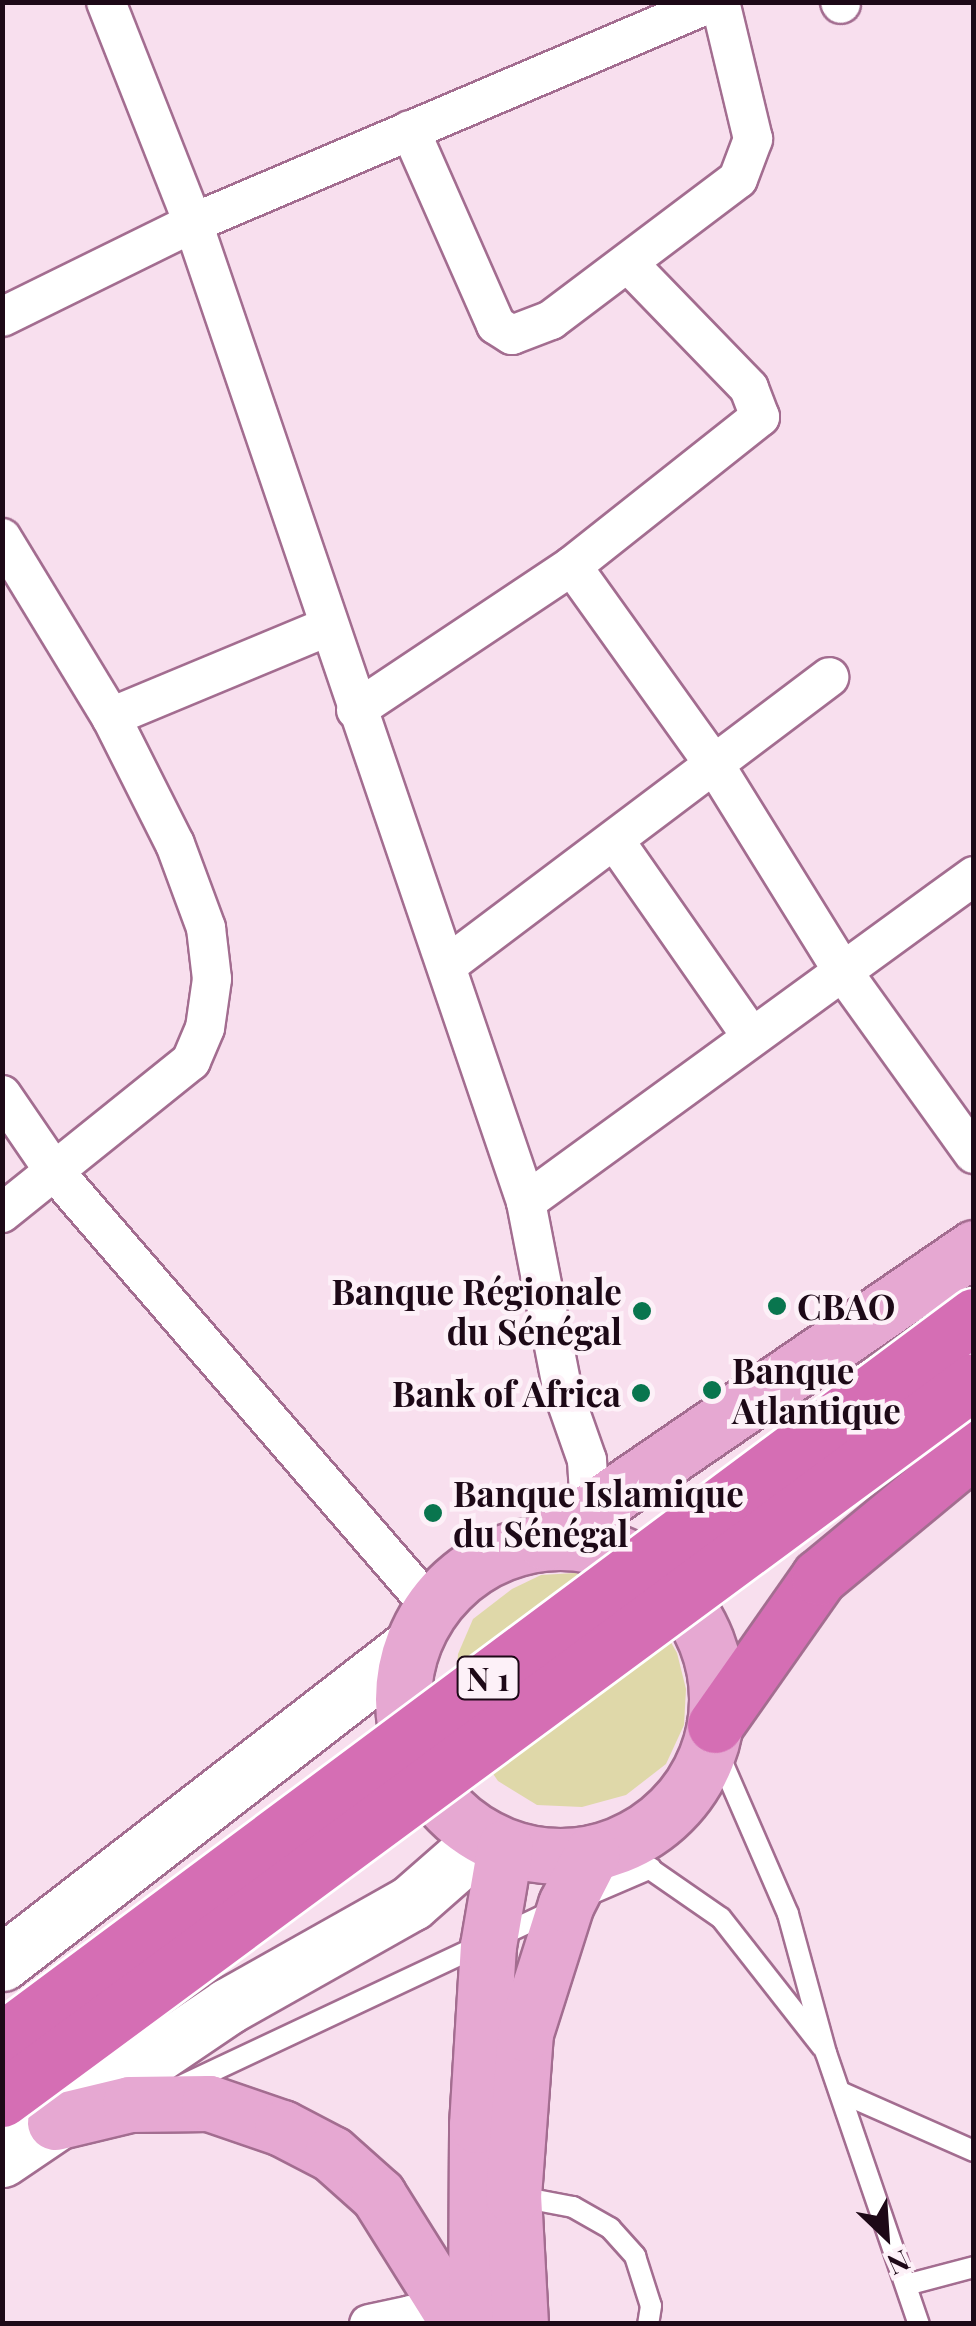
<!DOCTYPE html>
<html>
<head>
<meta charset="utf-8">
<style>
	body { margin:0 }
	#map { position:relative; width:976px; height:2326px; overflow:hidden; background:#f8dfee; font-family:"Playfair Display",serif }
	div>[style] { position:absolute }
	.green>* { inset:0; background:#dfd8a9 }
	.roads { filter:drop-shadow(2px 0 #a36d90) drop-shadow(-2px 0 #a36d90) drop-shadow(0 2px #a36d90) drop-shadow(0 -2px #a36d90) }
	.lane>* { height:20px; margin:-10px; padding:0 10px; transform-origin:10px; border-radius:10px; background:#fff }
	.street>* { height:38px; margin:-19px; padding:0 19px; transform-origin:19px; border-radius:19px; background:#fff }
	.secondary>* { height:55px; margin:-27.5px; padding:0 27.5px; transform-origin:27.5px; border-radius:27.5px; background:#fff }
	.primary>* { height:55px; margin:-27.5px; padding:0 27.5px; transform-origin:27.5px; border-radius:27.5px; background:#e6a8d2 }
	.primary>.ring { margin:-27.5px; padding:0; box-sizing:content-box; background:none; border:55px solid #e6a8d2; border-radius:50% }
	.highway>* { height:55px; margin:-27.5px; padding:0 27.5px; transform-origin:27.5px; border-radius:27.5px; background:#d56eb4 }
	.bridges { filter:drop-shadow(2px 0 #fff) drop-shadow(-2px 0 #fff) drop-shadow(0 2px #fff) drop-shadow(0 -2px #fff) }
	.highway-bridge>* { height:55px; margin:-27.5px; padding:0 27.5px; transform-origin:27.5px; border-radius:27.5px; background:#d56eb4 }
	.dots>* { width:28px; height:28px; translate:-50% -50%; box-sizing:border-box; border:5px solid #fdf1f8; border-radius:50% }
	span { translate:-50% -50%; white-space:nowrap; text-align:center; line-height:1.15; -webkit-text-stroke:9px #fdf1f8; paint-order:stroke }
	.shield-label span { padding:2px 8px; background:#fdf1f8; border:2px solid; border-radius:8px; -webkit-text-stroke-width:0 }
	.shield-label { font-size:32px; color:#1d0917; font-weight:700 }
	.poi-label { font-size:35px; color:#1d0917; font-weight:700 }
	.right { translate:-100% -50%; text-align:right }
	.left { translate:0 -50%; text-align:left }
	.frame { position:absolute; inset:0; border:5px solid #1d0917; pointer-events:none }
	.north { position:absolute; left:836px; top:2186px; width:100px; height:100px; -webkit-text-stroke:8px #fdf1f8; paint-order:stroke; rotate:155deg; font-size:28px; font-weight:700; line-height:40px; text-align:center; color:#1d0917 }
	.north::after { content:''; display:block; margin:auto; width:35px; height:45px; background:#1d0917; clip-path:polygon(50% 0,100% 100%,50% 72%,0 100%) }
</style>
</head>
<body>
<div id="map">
	<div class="green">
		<div style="clip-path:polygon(575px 1573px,616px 1580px,653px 1611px,677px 1653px,686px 1689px,684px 1725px,666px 1764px,626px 1795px,582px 1807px,537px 1805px,498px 1781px,470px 1740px,455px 1696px,458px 1654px,473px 1619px,512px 1589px,541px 1575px)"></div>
	</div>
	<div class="roads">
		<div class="lane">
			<div style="left:712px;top:1739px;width:191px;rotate:66.5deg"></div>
			<div style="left:788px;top:1914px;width:144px;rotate:74.7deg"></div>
			<div style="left:826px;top:2053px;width:287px;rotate:71.1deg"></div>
			<div style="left:617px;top:1846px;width:126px;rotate:34.7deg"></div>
			<div style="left:721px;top:1918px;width:164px;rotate:51.9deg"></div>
			<div style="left:581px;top:1898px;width:76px;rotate:-23.2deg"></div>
			<div style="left:183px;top:2085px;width:411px;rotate:-25.2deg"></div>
			<div style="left:840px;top:2092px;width:146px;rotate:23.8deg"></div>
			<div style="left:515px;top:2196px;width:59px;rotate:10.7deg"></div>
			<div style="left:573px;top:2207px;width:43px;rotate:29.6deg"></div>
			<div style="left:610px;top:2228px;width:38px;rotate:48deg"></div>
			<div style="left:635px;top:2256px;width:52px;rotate:72.3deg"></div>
			<div style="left:651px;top:2306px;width:18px;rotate:99deg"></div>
			<div style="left:906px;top:2285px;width:70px;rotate:-14.8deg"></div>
		</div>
		<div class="street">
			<div style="left:106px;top:2px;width:238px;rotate:68.5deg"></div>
			<div style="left:193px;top:223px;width:1034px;rotate:71.21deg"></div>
			<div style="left:526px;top:1202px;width:194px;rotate:79deg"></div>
			<div style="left:563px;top:1392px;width:72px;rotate:70.6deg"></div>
			<div style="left:587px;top:1460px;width:84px;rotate:86.6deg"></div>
			<div style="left:840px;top:2px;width:2px;rotate:63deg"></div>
			<div style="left:410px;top:130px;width:213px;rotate:66.2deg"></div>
			<div style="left:496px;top:325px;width:19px;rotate:32deg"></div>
			<div style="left:512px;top:335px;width:42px;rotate:-21deg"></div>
			<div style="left:551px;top:320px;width:234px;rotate:-37deg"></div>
			<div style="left:738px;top:179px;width:43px;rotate:-69.4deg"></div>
			<div style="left:753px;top:139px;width:141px;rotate:-103.5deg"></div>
			<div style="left:2px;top:317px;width:213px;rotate:-26.2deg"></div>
			<div style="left:193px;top:223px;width:565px;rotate:-23.03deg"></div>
			<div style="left:2px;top:538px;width:210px;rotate:58.7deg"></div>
			<div style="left:111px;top:717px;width:142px;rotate:63.3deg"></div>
			<div style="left:175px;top:844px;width:90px;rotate:69.7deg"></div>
			<div style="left:206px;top:928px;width:51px;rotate:83.3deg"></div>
			<div style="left:212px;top:979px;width:49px;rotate:98.1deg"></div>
			<div style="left:205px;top:1028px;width:36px;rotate:113deg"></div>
			<div style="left:191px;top:1061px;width:243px;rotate:141.2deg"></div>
			<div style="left:572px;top:566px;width:247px;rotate:54.4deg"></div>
			<div style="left:716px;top:767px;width:241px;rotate:58.2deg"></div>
			<div style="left:843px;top:972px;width:224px;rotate:54.3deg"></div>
			<div style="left:356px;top:710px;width:260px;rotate:-33.7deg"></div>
			<div style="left:572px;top:566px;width:240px;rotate:-38.4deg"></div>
			<div style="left:760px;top:417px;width:31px;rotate:-111deg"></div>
			<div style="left:749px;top:388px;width:171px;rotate:-134.1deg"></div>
			<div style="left:111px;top:717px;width:234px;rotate:-22.6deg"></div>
			<div style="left:615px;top:841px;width:238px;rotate:55.1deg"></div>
			<div style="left:450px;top:963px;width:475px;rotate:-37deg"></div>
			<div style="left:2px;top:1095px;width:92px;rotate:55.6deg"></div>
			<div style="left:54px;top:1171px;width:576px;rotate:49.15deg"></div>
			<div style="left:526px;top:1202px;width:554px;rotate:-36.04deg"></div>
			<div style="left:369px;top:2324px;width:43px;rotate:-12.1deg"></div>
			<div style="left:411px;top:2315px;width:12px;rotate:48deg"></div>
		</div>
		<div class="secondary">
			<div style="left:2px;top:1963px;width:516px;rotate:-37.76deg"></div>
			<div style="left:2px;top:2159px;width:273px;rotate:-34.1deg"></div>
			<div style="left:228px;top:2006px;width:210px;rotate:-29.4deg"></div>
			<div style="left:411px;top:1903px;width:98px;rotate:-41.3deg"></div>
		</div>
		<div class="primary">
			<div class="ring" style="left:403px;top:1542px;width:259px;height:259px"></div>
			<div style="left:545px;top:1542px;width:520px;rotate:-34.42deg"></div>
			<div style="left:55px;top:2122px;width:77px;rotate:-13.5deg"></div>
			<div style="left:130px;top:2104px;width:79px;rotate:-0.7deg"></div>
			<div style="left:209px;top:2103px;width:77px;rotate:18.9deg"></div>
			<div style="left:282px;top:2128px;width:56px;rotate:27.5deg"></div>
			<div style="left:332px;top:2154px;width:62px;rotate:41.7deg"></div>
			<div style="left:378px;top:2195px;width:152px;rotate:57.9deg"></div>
			<div style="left:476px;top:2324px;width:199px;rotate:-89.7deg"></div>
			<div style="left:477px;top:2125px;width:179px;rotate:-86.5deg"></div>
			<div style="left:488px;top:1946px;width:100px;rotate:-80.3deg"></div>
			<div style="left:520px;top:2324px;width:128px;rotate:-93.1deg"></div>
			<div style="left:513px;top:2196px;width:163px;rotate:-85.8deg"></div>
			<div style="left:525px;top:2033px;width:135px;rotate:-72.4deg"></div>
			<div style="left:566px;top:1904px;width:57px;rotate:-63deg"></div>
		</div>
		<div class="highway">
			<div style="left:715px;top:1725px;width:181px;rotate:-54.9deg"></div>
			<div style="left:819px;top:1577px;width:201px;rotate:-39.6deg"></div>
		</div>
	</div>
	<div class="bridges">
		<div class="highway-bridge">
			<div style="left:2px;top:2040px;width:1212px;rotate:-36.68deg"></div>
			<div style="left:2px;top:2099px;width:1208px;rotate:-36.45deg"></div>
		</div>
	</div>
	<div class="dots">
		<div style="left:777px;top:1306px;background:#09754e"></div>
		<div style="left:642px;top:1311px;background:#09754e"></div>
		<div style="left:712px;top:1390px;background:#09754e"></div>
		<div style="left:641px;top:1393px;background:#09754e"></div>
		<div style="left:433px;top:1513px;background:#09754e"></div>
	</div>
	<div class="shield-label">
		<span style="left:488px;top:1678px">N 1</span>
	</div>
	<div class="poi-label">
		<span class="right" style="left:622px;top:1311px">Banque Régionale<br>du Sénégal</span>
		<span class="left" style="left:797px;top:1306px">CBAO</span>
		<span class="left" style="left:732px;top:1390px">Banque<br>Atlantique</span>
		<span class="right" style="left:621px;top:1393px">Bank of Africa</span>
		<span class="left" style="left:453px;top:1513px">Banque Islamique<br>du Sénégal</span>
	</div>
	<div class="frame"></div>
	<div class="north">N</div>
</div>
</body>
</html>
